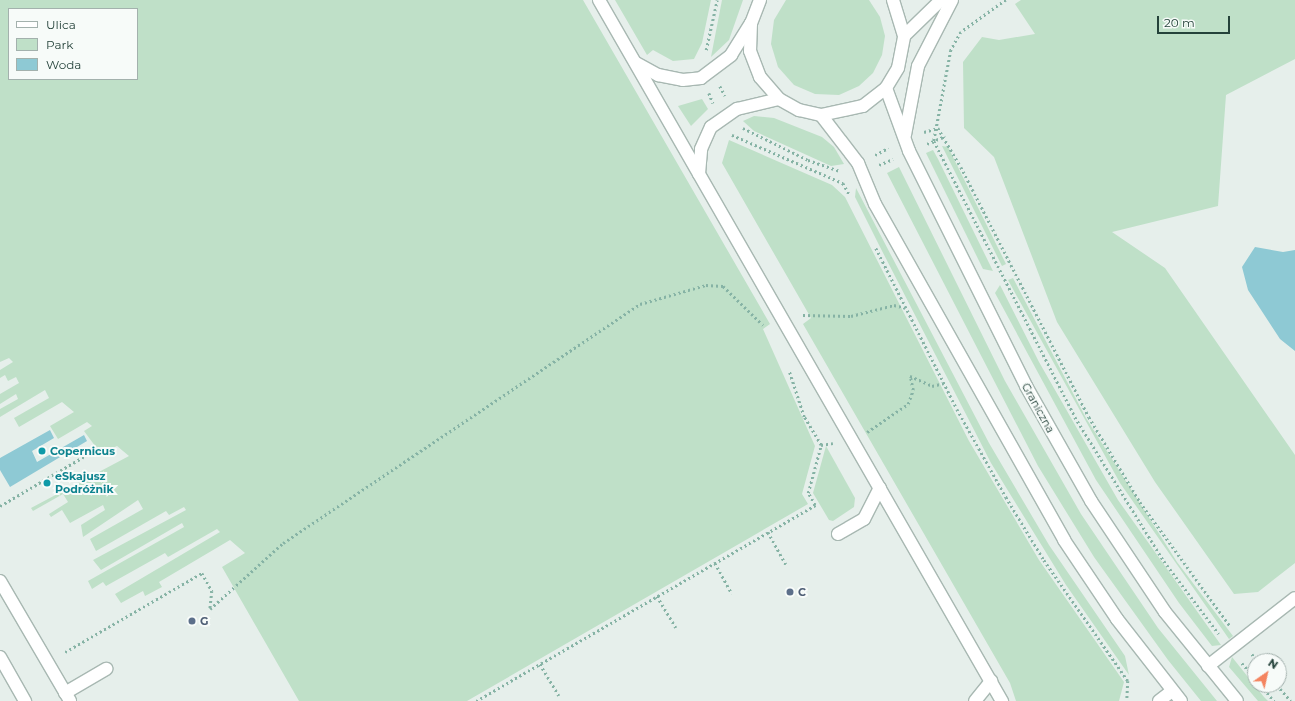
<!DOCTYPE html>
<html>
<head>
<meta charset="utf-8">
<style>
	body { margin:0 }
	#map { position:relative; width:1295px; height:701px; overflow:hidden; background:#e6efeb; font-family:Montserrat,sans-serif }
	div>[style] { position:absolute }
	.green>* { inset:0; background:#bfe0c8 }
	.water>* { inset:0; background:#8ec9d4 }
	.path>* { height:2.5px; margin-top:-1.25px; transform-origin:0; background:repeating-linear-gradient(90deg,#86b3a5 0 2px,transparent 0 5px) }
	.roads { filter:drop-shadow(1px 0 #a8b8b2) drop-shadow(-1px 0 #a8b8b2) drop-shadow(0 1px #a8b8b2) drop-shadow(0 -1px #a8b8b2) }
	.lane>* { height:12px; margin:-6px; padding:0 6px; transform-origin:6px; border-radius:6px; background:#fff }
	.secondary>* { height:12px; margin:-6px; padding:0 6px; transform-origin:6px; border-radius:6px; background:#fff }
	.dots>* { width:11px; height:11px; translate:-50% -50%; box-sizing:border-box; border:2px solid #f7fbf9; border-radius:50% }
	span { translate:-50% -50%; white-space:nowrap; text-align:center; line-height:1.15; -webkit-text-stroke:4px #f7fbf9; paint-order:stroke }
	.street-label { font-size:11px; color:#24423a }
	.culture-label { font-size:11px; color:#0d838f; font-weight:700 }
	.left { translate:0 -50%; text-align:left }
	.service-label { font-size:11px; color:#4e5e75; font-weight:700 }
	.legend { position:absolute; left:8px; top:8px; width:130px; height:72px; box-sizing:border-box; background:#f7fbf9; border:1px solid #a3b1ad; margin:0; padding:5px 7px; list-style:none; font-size:12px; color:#24423a }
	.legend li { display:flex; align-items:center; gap:8px; height:20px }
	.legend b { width:20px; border:1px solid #a3b1ad }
	.north { position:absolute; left:1247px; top:653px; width:40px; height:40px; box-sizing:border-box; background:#f7fbf9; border:1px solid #a3b1ad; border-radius:50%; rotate:34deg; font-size:11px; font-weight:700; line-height:16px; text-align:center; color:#24423a }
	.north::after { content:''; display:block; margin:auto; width:14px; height:18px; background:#f4845f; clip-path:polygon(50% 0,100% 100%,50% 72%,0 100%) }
	.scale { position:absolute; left:1157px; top:16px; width:73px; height:18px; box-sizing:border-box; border:2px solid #24423a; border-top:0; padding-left:5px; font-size:12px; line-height:14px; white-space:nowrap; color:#24423a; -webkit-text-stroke:3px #f7fbf9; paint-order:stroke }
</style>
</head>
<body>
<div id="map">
	<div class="green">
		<div style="clip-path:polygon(evenodd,0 0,583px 0,770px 324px,763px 329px,815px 446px,802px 494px,808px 504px,467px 701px,299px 701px,222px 567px,245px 553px,230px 540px,159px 582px,162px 587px,145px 596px,143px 591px,121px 603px,115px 594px,220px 532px,217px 529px,168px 557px,165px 553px,106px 586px,103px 582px,92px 589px,88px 581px,184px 527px,182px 523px,101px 570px,93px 560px,186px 510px,184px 507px,169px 515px,166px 511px,96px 551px,90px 539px,143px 509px,138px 500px,83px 537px,81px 525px,105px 510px,103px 505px,70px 523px,62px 510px,51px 517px,49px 514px,68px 502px,63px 494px,33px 511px,31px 508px,129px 456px,117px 446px,101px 454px,84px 431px,92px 426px,87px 422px,58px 439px,50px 426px,74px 412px,62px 402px,19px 427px,14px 418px,49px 398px,45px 390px,0 417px,0 409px,18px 399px,16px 394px,0 404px,0 394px,19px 383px,16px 377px,8px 381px,5px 375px,0 378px,0 370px,13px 362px,9px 358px,0 362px,0 0,9px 9px,137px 9px,137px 79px,9px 79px,9px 9px)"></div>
		<div style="clip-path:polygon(615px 0,711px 0,702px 43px,694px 59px,673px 61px,653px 50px,647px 55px)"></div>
		<div style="clip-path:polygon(722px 0,743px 0,729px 40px,711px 57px)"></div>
		<div style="clip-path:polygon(786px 0,869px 0,880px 17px,885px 36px,882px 55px,873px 73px,859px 86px,839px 95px,815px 94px,794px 85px,778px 67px,771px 44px,774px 20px)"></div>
		<div style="clip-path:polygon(1021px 0,1295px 0,1295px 59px,1226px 95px,1218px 206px,1112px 232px,1165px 268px,1295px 455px,1295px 563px,1258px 592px,1234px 594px,1155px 482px,1057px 322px,994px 157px,964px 128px,963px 62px,982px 37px,999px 40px,1035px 34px,1015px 4px)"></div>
		<div style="clip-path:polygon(702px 99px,708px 109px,691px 126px,678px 106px)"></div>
		<div style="clip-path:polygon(754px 116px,774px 118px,822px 137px,834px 147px,844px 164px,831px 166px,754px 131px,743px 121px)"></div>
		<div style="clip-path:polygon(729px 140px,832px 185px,845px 197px,969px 441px,1039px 560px,1124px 682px,1119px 701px,1016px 701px,1010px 683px,803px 324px,811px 318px,722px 163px)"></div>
		<div style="clip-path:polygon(942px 146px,948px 147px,1006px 264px,1002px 266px)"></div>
		<div style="clip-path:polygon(933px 150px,938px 159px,993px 271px,983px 269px,926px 153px)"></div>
		<div style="clip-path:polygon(899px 167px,1005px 381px,1081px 514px,1158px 628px,1217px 701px,1201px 701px,1168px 660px,1094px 557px,1038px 466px,887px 173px)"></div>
		<div style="clip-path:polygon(856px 188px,989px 443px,1049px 545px,1125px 656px,1129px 675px,1066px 585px,991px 463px,879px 245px,855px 197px)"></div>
		<div style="clip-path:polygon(1013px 278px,1086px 418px,1177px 562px,1233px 636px,1229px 639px,1120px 483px,1008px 280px)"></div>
		<div style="clip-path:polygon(1000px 285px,1039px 362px,1118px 500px,1221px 645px,1212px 646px,1179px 603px,1096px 480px,995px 293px)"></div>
		<div style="clip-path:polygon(826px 446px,855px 498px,854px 507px,833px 521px,829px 520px,813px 493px)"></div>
		<div style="clip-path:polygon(1232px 657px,1264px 697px,1268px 701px,1258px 701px,1229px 667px)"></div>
	</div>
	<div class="water">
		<div style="clip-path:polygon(1255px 247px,1283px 252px,1295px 250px,1295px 351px,1280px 339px,1248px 290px,1242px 267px)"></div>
		<div style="clip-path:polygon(50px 430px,54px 438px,32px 451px,37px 462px,84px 435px,87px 441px,10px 487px,0 470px,0 458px)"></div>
	</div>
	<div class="path">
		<div style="left:1006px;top:0;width:55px;rotate:144.6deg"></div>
		<div style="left:961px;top:32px;width:21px;rotate:119deg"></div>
		<div style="left:951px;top:50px;width:93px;rotate:100.6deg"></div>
		<div style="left:934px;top:141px;width:310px;rotate:62.9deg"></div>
		<div style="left:1075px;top:417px;width:169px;rotate:58.3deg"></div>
		<div style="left:1164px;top:561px;width:91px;rotate:53deg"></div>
		<div style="left:706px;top:50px;width:51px;rotate:-77.6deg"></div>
		<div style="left:720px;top:86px;width:11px;rotate:63deg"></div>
		<div style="left:709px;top:93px;width:11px;rotate:68deg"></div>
		<div style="left:743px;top:128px;width:72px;rotate:26.2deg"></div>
		<div style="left:808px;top:160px;width:34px;rotate:19deg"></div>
		<div style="left:938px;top:128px;width:45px;rotate:59.5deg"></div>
		<div style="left:961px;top:167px;width:281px;rotate:62.9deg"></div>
		<div style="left:1089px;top:417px;width:99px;rotate:59deg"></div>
		<div style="left:1140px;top:502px;width:153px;rotate:54deg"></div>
		<div style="left:924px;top:132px;width:15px;rotate:-16deg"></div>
		<div style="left:732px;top:135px;width:121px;rotate:23.4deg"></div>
		<div style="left:843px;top:183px;width:13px;rotate:61deg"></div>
		<div style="left:927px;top:144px;width:20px;rotate:-24deg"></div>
		<div style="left:875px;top:155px;width:15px;rotate:-28deg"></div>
		<div style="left:879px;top:165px;width:15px;rotate:-23deg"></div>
		<div style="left:876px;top:248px;width:180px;rotate:63.3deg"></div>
		<div style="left:957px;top:409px;width:101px;rotate:60.9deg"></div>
		<div style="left:1006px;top:497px;width:74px;rotate:58.9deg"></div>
		<div style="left:1044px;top:560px;width:147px;rotate:55.2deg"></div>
		<div style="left:1128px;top:681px;width:20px;rotate:93deg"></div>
		<div style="left:803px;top:315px;width:48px;rotate:1.2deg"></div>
		<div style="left:851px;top:316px;width:44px;rotate:-14.3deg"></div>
		<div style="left:894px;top:305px;width:12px;rotate:14deg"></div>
		<div style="left:867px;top:432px;width:50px;rotate:-34.3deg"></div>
		<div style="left:908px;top:404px;width:15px;rotate:-70deg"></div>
		<div style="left:913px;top:390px;width:14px;rotate:-102deg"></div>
		<div style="left:910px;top:376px;width:24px;rotate:24deg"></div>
		<div style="left:932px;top:386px;width:12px;rotate:-14deg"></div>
		<div style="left:821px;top:445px;width:12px;rotate:-9deg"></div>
		<div style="left:0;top:506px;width:110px;rotate:-30.5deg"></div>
		<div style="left:768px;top:532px;width:37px;rotate:61deg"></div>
		<div style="left:715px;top:563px;width:35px;rotate:61deg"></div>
		<div style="left:657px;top:596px;width:37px;rotate:59deg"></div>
		<div style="left:210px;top:609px;width:98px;rotate:-42.1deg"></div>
		<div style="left:283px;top:543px;width:430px;rotate:-33.8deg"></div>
		<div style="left:640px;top:304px;width:69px;rotate:-16.1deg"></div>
		<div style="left:706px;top:285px;width:17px;rotate:3deg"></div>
		<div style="left:723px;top:286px;width:56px;rotate:44.3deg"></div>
		<div style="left:65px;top:652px;width:158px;rotate:-30deg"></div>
		<div style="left:202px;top:573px;width:21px;rotate:61deg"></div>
		<div style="left:212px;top:591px;width:18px;rotate:96deg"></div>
		<div style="left:1252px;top:654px;width:9px;rotate:49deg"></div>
		<div style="left:1242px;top:663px;width:20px;rotate:49deg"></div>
		<div style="left:540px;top:664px;width:37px;rotate:59deg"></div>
		<div style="left:1261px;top:685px;width:21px;rotate:51deg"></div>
		<div style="left:1277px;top:685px;width:21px;rotate:49deg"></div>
		<div style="left:476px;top:701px;width:392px;rotate:-30deg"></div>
		<div style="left:815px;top:505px;width:14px;rotate:-120deg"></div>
		<div style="left:808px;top:493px;width:50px;rotate:-74.8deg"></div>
		<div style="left:821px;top:445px;width:33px;rotate:-121deg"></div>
		<div style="left:804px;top:417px;width:48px;rotate:-108.1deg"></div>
	</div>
	<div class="roads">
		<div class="lane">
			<div style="left:599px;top:0;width:809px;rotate:60.11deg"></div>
			<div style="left:636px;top:63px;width:25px;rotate:29deg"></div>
			<div style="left:658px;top:75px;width:25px;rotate:11deg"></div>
			<div style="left:683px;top:80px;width:18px;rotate:-6deg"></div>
			<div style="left:701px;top:78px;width:38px;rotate:-37deg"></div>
			<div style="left:731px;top:55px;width:38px;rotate:-58deg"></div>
			<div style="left:699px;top:174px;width:25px;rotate:-85deg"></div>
			<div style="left:701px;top:149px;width:24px;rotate:-66deg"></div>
			<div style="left:711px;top:127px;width:32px;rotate:-35deg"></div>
			<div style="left:737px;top:109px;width:43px;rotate:-13.4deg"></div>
			<div style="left:838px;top:534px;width:30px;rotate:-30deg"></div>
			<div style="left:864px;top:519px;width:35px;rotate:-63deg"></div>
			<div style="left:0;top:581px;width:139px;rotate:59.7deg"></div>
			<div style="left:0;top:657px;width:51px;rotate:60.4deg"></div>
			<div style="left:1208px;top:666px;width:110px;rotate:-38deg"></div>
			<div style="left:65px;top:693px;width:48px;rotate:-30.3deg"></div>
			<div style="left:975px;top:701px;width:26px;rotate:-51deg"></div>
			<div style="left:1159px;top:701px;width:16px;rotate:-38deg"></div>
		</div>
		<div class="secondary">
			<div style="left:760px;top:0;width:25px;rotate:111deg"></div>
			<div style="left:751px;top:23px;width:28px;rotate:92deg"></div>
			<div style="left:750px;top:51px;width:28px;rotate:69deg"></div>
			<div style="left:760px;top:77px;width:29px;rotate:49deg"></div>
			<div style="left:779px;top:99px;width:23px;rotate:29deg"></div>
			<div style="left:799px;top:110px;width:23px;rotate:13deg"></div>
			<div style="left:821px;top:115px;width:43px;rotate:-12.1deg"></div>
			<div style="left:863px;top:106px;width:29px;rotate:-38deg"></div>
			<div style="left:886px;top:88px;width:23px;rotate:-59deg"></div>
			<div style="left:898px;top:68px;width:33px;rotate:-79deg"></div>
			<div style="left:904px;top:36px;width:38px;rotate:-107deg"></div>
			<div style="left:904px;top:36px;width:52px;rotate:-44.2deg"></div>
			<div style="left:886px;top:88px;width:67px;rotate:69.9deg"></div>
			<div style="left:909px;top:151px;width:263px;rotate:63.5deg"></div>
			<div style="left:1026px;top:386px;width:132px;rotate:60.5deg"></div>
			<div style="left:1091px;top:501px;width:133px;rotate:56.3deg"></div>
			<div style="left:1165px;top:612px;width:114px;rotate:51deg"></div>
			<div style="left:821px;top:115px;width:61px;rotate:52.4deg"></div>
			<div style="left:858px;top:163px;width:44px;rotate:67.5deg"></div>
			<div style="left:875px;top:204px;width:386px;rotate:60.6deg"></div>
			<div style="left:1064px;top:540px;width:95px;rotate:56.1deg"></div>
			<div style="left:1117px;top:619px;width:104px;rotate:52deg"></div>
			<div style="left:905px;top:135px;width:70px;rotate:-79.3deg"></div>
			<div style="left:918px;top:66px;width:74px;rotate:-62.7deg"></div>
		</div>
	</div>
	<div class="dots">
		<div style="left:42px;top:451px;background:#0f9aa8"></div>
		<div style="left:47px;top:483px;background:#0f9aa8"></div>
		<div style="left:790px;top:592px;background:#5c6f8a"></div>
		<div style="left:192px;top:621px;background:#5c6f8a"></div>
	</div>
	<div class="street-label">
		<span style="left:1038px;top:408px;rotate:61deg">Graniczna</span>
	</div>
	<div class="culture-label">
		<span class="left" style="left:50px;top:451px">Copernicus</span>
		<span class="left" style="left:55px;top:483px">eSkajusz<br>Podróżnik</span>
	</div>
	<div class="service-label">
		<span class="left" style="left:798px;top:592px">C</span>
		<span class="left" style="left:200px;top:621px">G</span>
	</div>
	<ul class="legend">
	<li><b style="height:5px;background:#fff"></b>Ulica</li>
	<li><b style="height:11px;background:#bfe0c8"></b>Park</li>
	<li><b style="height:11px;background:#8ec9d4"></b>Woda</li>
	</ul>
	<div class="north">N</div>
	<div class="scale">20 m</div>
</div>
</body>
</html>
